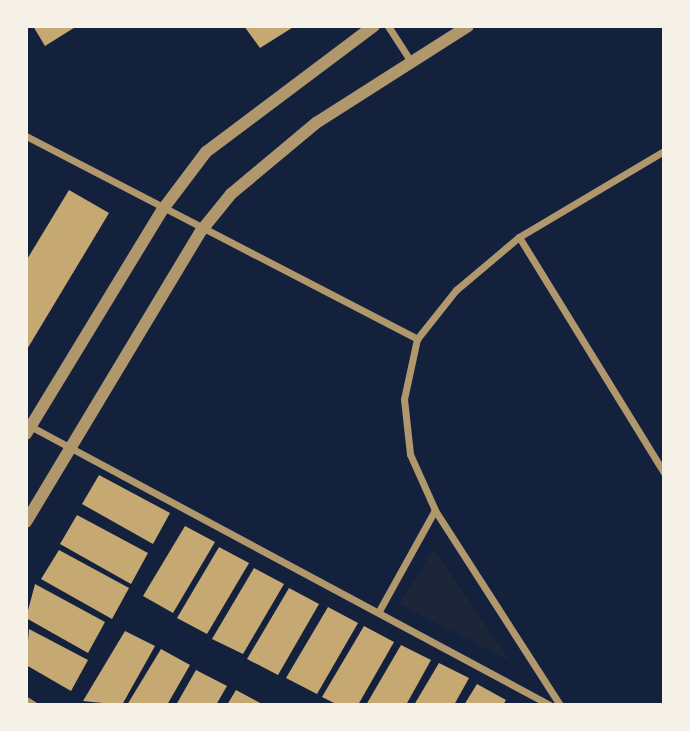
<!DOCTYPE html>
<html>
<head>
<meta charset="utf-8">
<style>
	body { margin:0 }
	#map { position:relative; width:690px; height:731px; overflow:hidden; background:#14213d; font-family:Commissioner,sans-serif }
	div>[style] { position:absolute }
	.green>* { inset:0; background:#1d2539 }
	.building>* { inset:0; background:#c6a872 }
	.minor>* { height:7px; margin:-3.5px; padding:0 3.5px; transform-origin:3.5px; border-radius:3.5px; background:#b1986c }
	.tertiary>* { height:12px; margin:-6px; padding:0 6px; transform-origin:6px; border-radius:6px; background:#b1986c }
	span { translate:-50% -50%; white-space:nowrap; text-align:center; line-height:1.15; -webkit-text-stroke:5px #f6f1e7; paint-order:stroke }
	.frame { position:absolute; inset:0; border:28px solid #f6f1e7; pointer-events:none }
</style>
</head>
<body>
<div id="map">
	<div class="green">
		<div style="clip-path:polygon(434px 549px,510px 661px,399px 604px)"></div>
	</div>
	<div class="building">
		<div style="clip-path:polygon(33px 26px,77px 26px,45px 46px)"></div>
		<div style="clip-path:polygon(244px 26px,295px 26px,260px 48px)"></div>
		<div style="clip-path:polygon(69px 190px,109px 213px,26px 351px,26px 261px)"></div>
		<div style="clip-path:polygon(99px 475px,170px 513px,153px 544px,82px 504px)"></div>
		<div style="clip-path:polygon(77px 515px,148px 553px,131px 584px,60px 544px)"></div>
		<div style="clip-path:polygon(185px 526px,215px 542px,173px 613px,143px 596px)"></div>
		<div style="clip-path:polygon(219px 547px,249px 563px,207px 634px,177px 618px)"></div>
		<div style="clip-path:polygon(59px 550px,129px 588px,112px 619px,41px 579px)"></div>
		<div style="clip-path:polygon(254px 568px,284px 584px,243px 654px,212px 639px)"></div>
		<div style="clip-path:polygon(35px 584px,105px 622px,88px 653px,26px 618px)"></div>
		<div style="clip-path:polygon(289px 588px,319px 604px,278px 675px,247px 659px)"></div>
		<div style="clip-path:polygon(328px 607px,358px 623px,317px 694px,286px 678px)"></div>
		<div style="clip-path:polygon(364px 626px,394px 642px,358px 705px,338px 705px,322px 697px)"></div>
		<div style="clip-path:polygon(29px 629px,88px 660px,71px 691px,26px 665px)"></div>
		<div style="clip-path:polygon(125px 631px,155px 646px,122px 705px,83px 701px)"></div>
		<div style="clip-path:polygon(401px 645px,431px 660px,406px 705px,366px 705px)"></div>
		<div style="clip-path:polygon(161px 649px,190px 665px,167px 705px,127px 705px)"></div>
		<div style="clip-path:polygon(439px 663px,469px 678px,454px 705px,414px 705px)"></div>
		<div style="clip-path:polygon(196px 670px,227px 686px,216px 705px,176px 705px)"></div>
		<div style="clip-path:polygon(477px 684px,506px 700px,503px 705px,464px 705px)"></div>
		<div style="clip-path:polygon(236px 690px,264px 705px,227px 705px)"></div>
	</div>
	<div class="minor">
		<div style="left:388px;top:26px;width:40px;rotate:57.1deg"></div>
		<div style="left:26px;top:136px;width:441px;rotate:27.4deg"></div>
		<div style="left:519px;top:237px;width:277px;rotate:58.4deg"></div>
		<div style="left:30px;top:426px;width:590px;rotate:28.22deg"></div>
		<div style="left:379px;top:611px;width:115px;rotate:-61deg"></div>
		<div style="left:26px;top:700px;width:9px;rotate:32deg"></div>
		<div style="left:560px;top:705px;width:232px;rotate:-122.7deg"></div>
		<div style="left:435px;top:510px;width:61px;rotate:-114.1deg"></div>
		<div style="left:410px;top:454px;width:55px;rotate:-96.2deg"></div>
		<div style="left:404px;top:399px;width:61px;rotate:-77.8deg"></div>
		<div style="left:417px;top:339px;width:63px;rotate:-51.5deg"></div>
		<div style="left:456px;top:290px;width:82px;rotate:-40.1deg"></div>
		<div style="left:519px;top:237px;width:169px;rotate:-30.7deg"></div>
	</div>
	<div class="tertiary">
		<div style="left:26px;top:434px;width:263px;rotate:-58.7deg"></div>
		<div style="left:163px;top:209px;width:71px;rotate:-53deg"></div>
		<div style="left:206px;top:152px;width:210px;rotate:-36.9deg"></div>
		<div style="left:26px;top:522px;width:340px;rotate:-59deg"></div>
		<div style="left:201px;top:231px;width:48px;rotate:-51deg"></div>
		<div style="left:231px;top:194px;width:111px;rotate:-39.9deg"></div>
		<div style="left:316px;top:123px;width:180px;rotate:-32.5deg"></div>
	</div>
	<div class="frame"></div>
</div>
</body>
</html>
